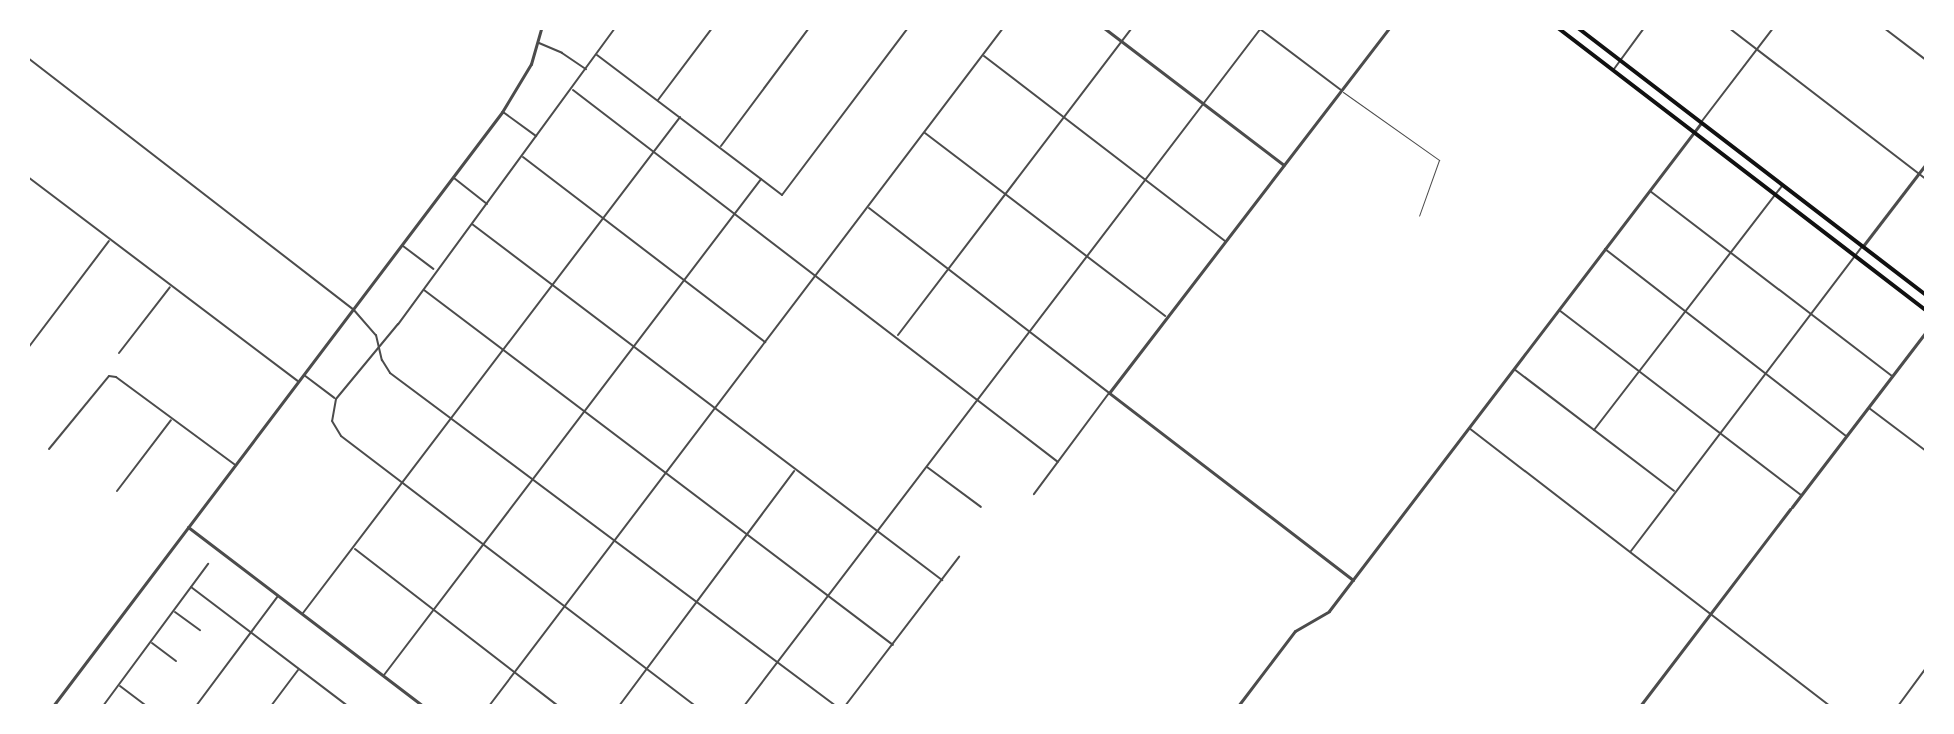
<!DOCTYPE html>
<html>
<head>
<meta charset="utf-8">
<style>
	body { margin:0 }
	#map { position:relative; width:1954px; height:734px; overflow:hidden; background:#fff; font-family:Jost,sans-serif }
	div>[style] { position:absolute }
	.service>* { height:1px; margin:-0.5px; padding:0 0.5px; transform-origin:0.5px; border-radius:0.5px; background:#4c4c4c }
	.minor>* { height:2px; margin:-1px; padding:0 1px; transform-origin:1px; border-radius:1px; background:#4c4c4c }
	.tertiary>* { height:3px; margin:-1.5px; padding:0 1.5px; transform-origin:1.5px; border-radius:1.5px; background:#4c4c4c }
	.trunk>* { height:4px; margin:-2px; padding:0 2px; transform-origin:2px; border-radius:2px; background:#111 }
	span { translate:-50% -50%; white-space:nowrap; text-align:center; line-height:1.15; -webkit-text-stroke:6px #fff; paint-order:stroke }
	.frame { position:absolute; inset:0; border:30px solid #fff; pointer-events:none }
</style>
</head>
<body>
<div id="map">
	<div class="service">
		<div style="left:1343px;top:92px;width:118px;rotate:35.3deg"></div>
		<div style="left:1439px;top:160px;width:59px;rotate:109.7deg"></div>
	</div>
	<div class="minor">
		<div style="left:615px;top:28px;width:367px;rotate:126.2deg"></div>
		<div style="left:398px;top:324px;width:97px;rotate:129.6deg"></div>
		<div style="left:336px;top:399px;width:22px;rotate:100deg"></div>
		<div style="left:332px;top:421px;width:17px;rotate:59deg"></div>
		<div style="left:341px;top:436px;width:446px;rotate:37.3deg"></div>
		<div style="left:1729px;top:28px;width:248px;rotate:37.5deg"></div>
		<div style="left:1884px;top:28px;width:53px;rotate:37.3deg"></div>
		<div style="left:1260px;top:29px;width:101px;rotate:37deg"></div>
		<div style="left:539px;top:43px;width:25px;rotate:23deg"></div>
		<div style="left:562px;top:53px;width:29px;rotate:34deg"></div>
		<div style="left:597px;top:55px;width:232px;rotate:37.1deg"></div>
		<div style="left:782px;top:195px;width:209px;rotate:-53deg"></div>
		<div style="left:984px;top:56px;width:305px;rotate:37.5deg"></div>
		<div style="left:28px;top:58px;width:411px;rotate:37.7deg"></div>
		<div style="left:353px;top:309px;width:35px;rotate:49deg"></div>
		<div style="left:376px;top:335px;width:26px;rotate:77deg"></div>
		<div style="left:382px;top:360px;width:15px;rotate:58deg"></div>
		<div style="left:390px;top:373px;width:557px;rotate:36.75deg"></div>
		<div style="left:1614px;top:69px;width:51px;rotate:-53.8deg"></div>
		<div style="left:573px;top:90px;width:611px;rotate:37.49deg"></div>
		<div style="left:658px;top:100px;width:90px;rotate:-53.1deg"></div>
		<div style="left:503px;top:112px;width:41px;rotate:36deg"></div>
		<div style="left:1702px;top:121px;width:117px;rotate:-52.6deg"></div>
		<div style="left:925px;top:133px;width:302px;rotate:37.3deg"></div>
		<div style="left:721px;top:146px;width:147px;rotate:-53.3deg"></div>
		<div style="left:523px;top:157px;width:305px;rotate:37.4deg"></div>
		<div style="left:28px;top:177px;width:338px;rotate:37.1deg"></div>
		<div style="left:454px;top:178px;width:42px;rotate:38.2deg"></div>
		<div style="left:1650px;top:191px;width:305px;rotate:37.4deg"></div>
		<div style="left:869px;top:208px;width:303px;rotate:37.6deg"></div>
		<div style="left:1109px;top:393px;width:126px;rotate:126.6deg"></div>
		<div style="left:472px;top:224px;width:590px;rotate:37.14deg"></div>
		<div style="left:403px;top:246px;width:38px;rotate:37deg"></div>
		<div style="left:1605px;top:249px;width:305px;rotate:37.8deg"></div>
		<div style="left:424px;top:290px;width:588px;rotate:37.12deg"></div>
		<div style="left:1559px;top:310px;width:305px;rotate:37.4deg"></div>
		<div style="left:898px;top:335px;width:386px;rotate:-52.7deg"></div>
		<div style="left:28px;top:348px;width:134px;rotate:-52.9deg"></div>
		<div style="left:119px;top:353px;width:83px;rotate:-52.3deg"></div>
		<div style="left:1514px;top:369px;width:201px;rotate:37.3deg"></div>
		<div style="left:304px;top:375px;width:38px;rotate:37deg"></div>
		<div style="left:1869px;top:408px;width:71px;rotate:37deg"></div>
		<div style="left:1469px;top:428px;width:456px;rotate:37.6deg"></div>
		<div style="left:1594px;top:430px;width:307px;rotate:-52.4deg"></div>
		<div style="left:49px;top:449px;width:94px;rotate:-50.6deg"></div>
		<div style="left:109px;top:376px;width:7px;rotate:8deg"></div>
		<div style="left:116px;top:377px;width:147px;rotate:36.4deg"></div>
		<div style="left:927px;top:467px;width:67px;rotate:36.5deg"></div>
		<div style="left:117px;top:491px;width:89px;rotate:-52.7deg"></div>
		<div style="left:355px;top:549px;width:257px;rotate:37.7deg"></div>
		<div style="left:1631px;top:551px;width:382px;rotate:-52.8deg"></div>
		<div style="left:191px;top:587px;width:197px;rotate:37.2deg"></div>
		<div style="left:175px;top:612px;width:31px;rotate:36deg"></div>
		<div style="left:303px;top:613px;width:623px;rotate:-52.76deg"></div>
		<div style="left:152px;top:643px;width:30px;rotate:37deg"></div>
		<div style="left:384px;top:675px;width:623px;rotate:-52.76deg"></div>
		<div style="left:120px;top:686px;width:34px;rotate:37deg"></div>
		<div style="left:103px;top:706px;width:177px;rotate:-53.5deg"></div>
		<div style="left:196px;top:706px;width:137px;rotate:-53.3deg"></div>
		<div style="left:271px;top:706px;width:45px;rotate:-53.1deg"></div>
		<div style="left:489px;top:706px;width:851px;rotate:-52.83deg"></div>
		<div style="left:619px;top:706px;width:293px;rotate:-53.3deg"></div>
		<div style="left:744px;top:706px;width:853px;rotate:-52.67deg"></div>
		<div style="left:845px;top:706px;width:188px;rotate:-52.6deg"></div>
		<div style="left:1898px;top:706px;width:47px;rotate:-53.6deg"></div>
	</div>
	<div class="tertiary">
		<div style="left:1104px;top:28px;width:226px;rotate:37.3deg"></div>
		<div style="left:1863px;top:246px;width:103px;rotate:-52.5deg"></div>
		<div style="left:1792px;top:507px;width:220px;rotate:-52.6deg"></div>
		<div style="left:188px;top:527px;width:295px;rotate:37.3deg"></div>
		<div style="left:1353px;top:580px;width:307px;rotate:-142.5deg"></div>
		<div style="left:1109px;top:393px;width:460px;rotate:-52.5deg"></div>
		<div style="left:53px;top:706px;width:745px;rotate:-52.91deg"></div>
		<div style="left:502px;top:112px;width:56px;rotate:-58.9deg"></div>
		<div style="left:531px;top:64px;width:37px;rotate:-74deg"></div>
		<div style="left:1238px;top:706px;width:94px;rotate:-52.8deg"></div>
		<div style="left:1295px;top:631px;width:39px;rotate:-30deg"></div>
		<div style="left:1329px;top:611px;width:614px;rotate:-52.68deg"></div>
		<div style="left:1640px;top:706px;width:248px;rotate:-52.7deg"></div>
	</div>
	<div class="trunk">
		<div style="left:1558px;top:28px;width:464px;rotate:37.5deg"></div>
		<div style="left:1578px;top:28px;width:439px;rotate:37.5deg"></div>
	</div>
	<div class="frame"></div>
</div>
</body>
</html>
